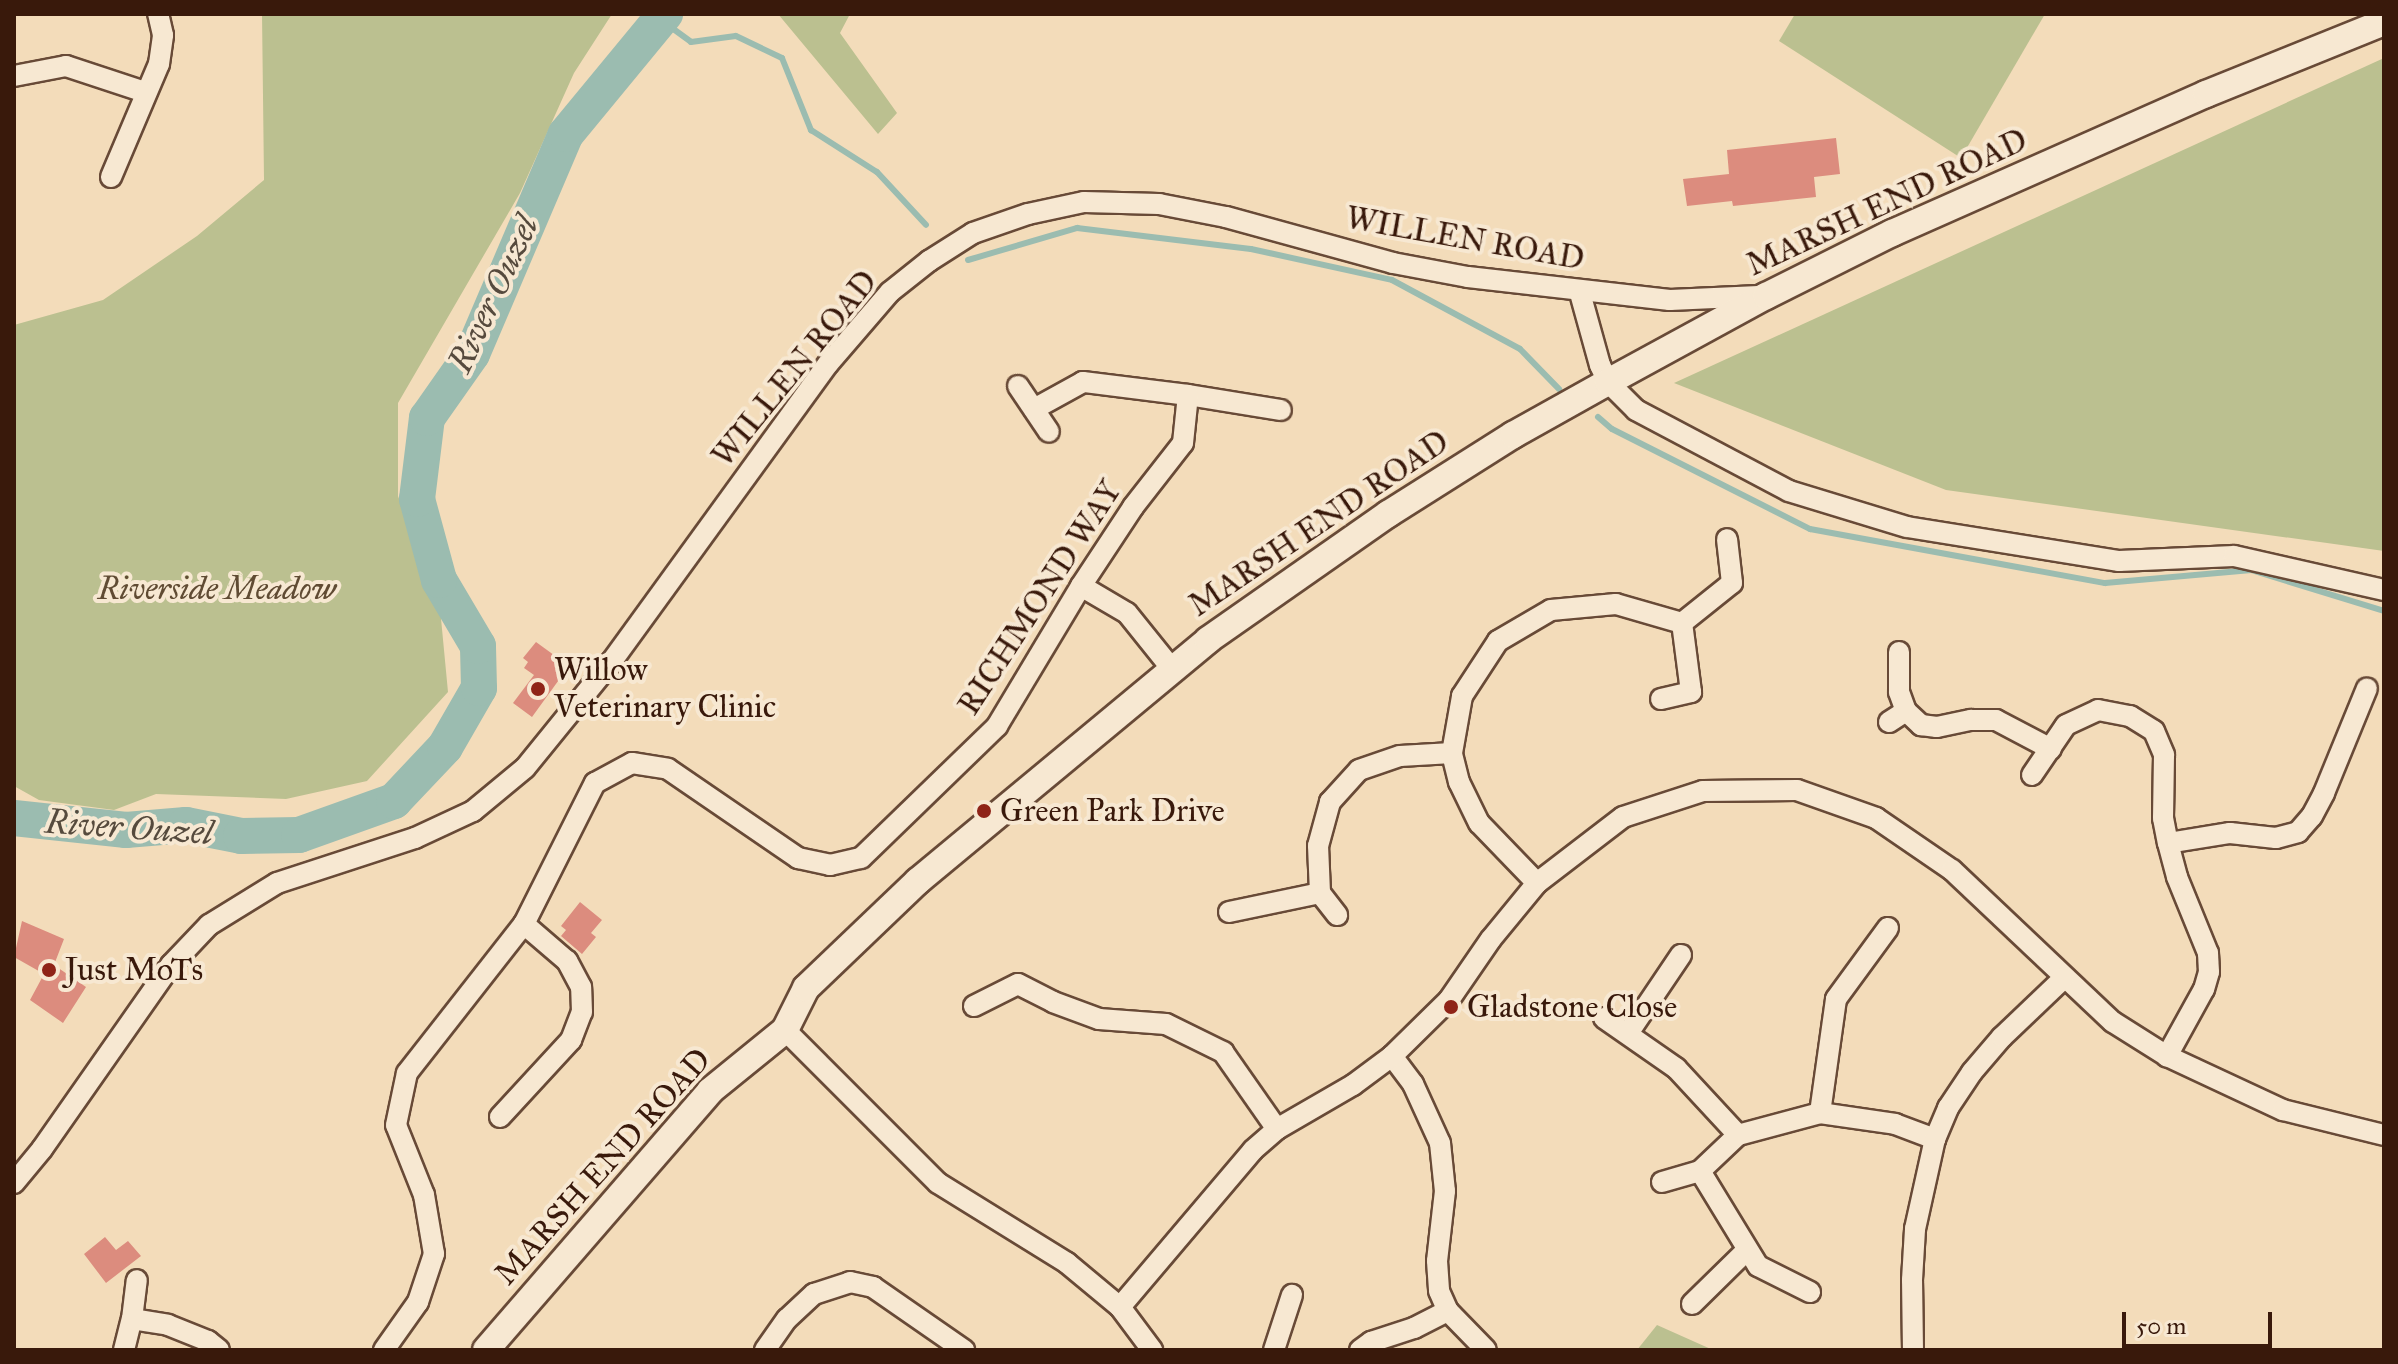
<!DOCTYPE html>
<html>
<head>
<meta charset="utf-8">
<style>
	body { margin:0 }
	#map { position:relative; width:2398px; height:1364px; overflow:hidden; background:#f3dcba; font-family:"IM FELL Great Primer",serif }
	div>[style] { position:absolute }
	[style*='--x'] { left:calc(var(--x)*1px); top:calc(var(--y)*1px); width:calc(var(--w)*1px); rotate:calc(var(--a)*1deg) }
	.green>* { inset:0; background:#bbc090 }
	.stream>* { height:6px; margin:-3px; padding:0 3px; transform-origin:3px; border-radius:3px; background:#9bbcb0 }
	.river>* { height:36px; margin:-18px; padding:0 18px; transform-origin:18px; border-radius:18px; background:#9bbcb0 }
	.building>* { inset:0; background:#dc8c7e }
	.roads { filter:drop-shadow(2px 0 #684a37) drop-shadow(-2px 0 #684a37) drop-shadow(0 2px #684a37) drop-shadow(0 -2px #684a37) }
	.minor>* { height:20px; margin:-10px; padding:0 10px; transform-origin:10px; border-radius:10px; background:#f7e8d2 }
	.tertiary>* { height:26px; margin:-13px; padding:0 13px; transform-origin:13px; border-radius:13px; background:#f7e8d2 }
	.dots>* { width:22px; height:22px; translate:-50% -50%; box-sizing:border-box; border:4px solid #f7e8d2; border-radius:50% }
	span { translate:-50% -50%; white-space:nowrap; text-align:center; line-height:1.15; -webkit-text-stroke:8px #f7e8d2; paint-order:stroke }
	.street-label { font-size:32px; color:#39190b }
	.park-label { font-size:32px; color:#604b33; font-style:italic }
	.poi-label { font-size:32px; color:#39190b }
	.left { translate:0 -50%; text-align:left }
	.water-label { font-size:34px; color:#564a3d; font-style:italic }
	.frame { position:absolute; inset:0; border:16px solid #39190b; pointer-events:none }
	.scale { position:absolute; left:2122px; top:1312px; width:150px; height:36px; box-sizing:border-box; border:4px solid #39190b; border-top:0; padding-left:10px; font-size:24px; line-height:28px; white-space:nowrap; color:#39190b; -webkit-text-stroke:6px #f7e8d2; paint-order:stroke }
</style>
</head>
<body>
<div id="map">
	<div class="green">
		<i style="clip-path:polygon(262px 14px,612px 14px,574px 73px,520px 193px,398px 403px,398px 496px,440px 608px,448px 692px,367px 781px,286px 799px,156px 794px,114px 810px,39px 800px,14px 786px,14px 325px,103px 300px,197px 236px,264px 180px)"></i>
		<i style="clip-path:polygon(778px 14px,850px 14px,840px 33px,897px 113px,878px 134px)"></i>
		<i style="clip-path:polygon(1795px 14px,2045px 14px,1961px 158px,1779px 41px)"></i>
		<i style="clip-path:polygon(2384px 58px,2384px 551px,1946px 490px,1674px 383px)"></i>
		<i style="clip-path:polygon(1657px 1325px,1713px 1350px,1637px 1350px)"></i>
	</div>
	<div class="stream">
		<i style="--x:661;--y:20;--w:37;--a:36"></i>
		<i style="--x:691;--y:42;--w:45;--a:-7.6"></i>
		<i style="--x:736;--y:36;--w:51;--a:25.6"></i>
		<i style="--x:782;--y:58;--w:78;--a:68.1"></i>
		<i style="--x:811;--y:130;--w:78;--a:32.5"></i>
		<i style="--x:877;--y:172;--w:72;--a:47.2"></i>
		<i style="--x:968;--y:260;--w:114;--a:-16.4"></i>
		<i style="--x:1077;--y:228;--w:175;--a:6.9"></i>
		<i style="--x:1251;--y:249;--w:144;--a:12.4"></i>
		<i style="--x:1392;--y:280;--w:145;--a:28.3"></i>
		<i style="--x:1520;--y:349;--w:56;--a:45.7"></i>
		<i style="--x:1598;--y:417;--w:18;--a:41"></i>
		<i style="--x:1612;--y:429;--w:222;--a:26.8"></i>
		<i style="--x:1810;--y:529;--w:300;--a:10.4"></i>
		<i style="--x:2105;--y:583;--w:147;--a:-5.1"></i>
		<i style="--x:2251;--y:570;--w:139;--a:17.1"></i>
	</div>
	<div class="river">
		<i style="--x:14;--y:818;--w:113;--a:6.1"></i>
		<i style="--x:126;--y:830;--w:60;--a:-4.8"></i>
		<i style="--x:186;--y:825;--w:56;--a:11.3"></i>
		<i style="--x:241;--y:836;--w:58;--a:-1"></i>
		<i style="--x:299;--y:835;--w:101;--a:-19.7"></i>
		<i style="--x:394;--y:801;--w:74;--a:-46.6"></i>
		<i style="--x:445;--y:747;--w:68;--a:-60"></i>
		<i style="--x:479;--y:688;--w:42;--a:-91.4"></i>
		<i style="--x:478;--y:646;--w:77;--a:-120.6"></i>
		<i style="--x:439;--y:580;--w:84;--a:-105.2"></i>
		<i style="--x:417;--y:499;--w:82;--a:-83"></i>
		<i style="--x:427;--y:418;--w:78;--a:-54.9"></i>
		<i style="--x:472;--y:354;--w:239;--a:-66.9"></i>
		<i style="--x:566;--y:134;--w:156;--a:-50.5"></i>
	</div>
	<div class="building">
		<i style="clip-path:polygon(1836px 138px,1840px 174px,1814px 177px,1816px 197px,1733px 206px,1732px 201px,1687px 206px,1683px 179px,1729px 174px,1727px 150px)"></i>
		<i style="clip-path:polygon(536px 642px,569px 666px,532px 717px,513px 703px,534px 675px,524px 668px,528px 662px,523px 658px)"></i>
		<i style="clip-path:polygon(580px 902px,602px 920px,591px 933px,596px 937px,582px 954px,561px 936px,566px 930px,561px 926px)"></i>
		<i style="clip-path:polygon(22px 921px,64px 939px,54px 965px,86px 987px,63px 1023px,30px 1000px,44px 974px,14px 957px)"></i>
		<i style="clip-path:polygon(105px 1237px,116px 1250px,128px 1241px,141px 1256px,106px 1283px,84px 1254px)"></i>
	</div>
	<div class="roads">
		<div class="minor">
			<i style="--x:14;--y:76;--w:53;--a:-10.9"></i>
			<i style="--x:66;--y:66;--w:83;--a:18.2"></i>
			<i style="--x:111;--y:177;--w:123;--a:-67"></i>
			<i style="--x:159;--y:64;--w:29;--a:-82"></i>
			<i style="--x:163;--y:35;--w:22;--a:-103"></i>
			<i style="--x:1580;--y:293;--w:75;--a:74.5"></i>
			<i style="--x:1600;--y:365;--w:19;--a:65"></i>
			<i style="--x:1608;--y:382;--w:40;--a:45"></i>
			<i style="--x:1636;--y:410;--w:173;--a:27.9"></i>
			<i style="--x:1789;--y:491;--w:123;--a:17"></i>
			<i style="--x:1907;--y:527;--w:215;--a:9.1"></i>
			<i style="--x:2119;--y:561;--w:115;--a:-2.5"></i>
			<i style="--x:2234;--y:556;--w:154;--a:12.8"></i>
			<i style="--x:1018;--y:386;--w:55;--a:56"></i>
			<i style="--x:1188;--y:395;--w:94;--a:9.2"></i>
			<i style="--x:1081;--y:586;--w:53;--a:30.4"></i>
			<i style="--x:1127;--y:613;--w:72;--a:51.2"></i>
			<i style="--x:1899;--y:652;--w:40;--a:90"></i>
			<i style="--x:1899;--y:692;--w:20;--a:70"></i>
			<i style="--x:1906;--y:711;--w:21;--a:43"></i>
			<i style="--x:1921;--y:725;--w:16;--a:7"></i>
			<i style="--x:1937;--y:727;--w:35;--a:-12"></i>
			<i style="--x:1971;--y:720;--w:25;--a:0"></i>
			<i style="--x:1996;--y:720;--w:62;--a:27.8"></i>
			<i style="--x:1661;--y:699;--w:31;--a:-13"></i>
			<i style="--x:1691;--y:692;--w:70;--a:-97.4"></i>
			<i style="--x:1889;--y:722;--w:20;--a:-33"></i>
			<i style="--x:2032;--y:775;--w:60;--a:-55.8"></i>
			<i style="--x:2066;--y:725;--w:35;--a:-25"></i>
			<i style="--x:2098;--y:710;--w:33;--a:11"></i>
			<i style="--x:2130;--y:716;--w:28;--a:32"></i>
			<i style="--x:2154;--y:731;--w:26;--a:67"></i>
			<i style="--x:2164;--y:755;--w:63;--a:90.9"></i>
			<i style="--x:2163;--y:818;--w:25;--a:79"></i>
			<i style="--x:2168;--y:843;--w:35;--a:75"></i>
			<i style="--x:2177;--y:877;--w:82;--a:67.8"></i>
			<i style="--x:2208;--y:953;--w:19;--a:87"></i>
			<i style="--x:2209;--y:972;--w:18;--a:106"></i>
			<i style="--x:2204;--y:989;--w:77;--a:118.9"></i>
			<i style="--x:2168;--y:843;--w:63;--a:-9.2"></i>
			<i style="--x:2230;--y:833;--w:46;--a:6.2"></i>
			<i style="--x:2276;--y:838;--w:23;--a:-15"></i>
			<i style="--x:2298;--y:832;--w:21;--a:-49"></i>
			<i style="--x:2312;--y:816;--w:26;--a:-62"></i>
			<i style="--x:2324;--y:793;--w:113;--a:-67.7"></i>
			<i style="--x:1537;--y:883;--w:83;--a:-134"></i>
			<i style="--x:1479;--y:823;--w:46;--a:-116"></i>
			<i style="--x:1459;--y:782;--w:30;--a:-104"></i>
			<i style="--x:1452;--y:753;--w:58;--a:-80"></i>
			<i style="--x:1462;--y:696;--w:66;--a:-56.8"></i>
			<i style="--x:1498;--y:641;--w:61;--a:-30.3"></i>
			<i style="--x:1551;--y:610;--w:65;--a:-5.3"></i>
			<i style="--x:1616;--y:604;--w:69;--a:16.1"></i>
			<i style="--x:1682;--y:623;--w:64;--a:-38.7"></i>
			<i style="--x:1732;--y:583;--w:44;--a:-96.5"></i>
			<i style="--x:1320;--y:893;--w:28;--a:52"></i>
			<i style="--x:1229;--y:912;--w:93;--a:-11.8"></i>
			<i style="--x:1320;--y:893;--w:47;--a:-92.4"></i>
			<i style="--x:1318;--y:846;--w:46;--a:-74.7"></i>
			<i style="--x:1330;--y:802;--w:43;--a:-47.8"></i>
			<i style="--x:1359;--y:770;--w:43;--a:-18.9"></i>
			<i style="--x:1400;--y:756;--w:52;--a:-3.3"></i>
			<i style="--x:974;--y:1006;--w:49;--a:-26.6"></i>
			<i style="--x:1018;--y:984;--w:39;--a:27"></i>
			<i style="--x:1053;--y:1002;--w:49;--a:20.3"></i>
			<i style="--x:1099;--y:1019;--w:67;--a:4.3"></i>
			<i style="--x:1166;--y:1024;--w:64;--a:26.2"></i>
			<i style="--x:1223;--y:1052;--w:94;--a:55"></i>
			<i style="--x:1604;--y:1018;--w:88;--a:34.8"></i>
			<i style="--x:1676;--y:1068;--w:91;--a:47.2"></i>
			<i style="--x:785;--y:1030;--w:216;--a:45"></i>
			<i style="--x:938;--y:1183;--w:152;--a:31.8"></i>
			<i style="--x:1067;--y:1263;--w:69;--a:39.7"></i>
			<i style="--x:1120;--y:1307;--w:54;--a:53.3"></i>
			<i style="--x:1629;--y:1032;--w:93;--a:-56"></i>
			<i style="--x:1392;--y:1056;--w:35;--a:53"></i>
			<i style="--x:1413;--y:1084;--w:65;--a:65.4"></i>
			<i style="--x:1440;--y:1143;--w:48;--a:84.1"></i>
			<i style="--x:1445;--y:1191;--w:70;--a:96.5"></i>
			<i style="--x:1437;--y:1261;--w:30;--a:86"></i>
			<i style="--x:1439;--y:1291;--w:22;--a:66"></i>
			<i style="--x:1448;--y:1311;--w:54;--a:45.7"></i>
			<i style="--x:1820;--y:1113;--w:115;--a:-82"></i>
			<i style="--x:1836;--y:999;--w:88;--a:-53.8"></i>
			<i style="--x:500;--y:1117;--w:105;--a:-47.3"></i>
			<i style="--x:571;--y:1040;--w:30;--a:-69"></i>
			<i style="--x:582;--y:1012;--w:25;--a:-92"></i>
			<i style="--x:581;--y:987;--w:30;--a:-118"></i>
			<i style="--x:567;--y:961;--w:57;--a:-139.3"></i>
			<i style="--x:1662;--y:1182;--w:40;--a:-16"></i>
			<i style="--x:14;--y:1183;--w:44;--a:-50.5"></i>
			<i style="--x:42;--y:1149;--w:225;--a:-55"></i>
			<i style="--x:171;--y:965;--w:55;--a:-46.5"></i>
			<i style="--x:209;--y:925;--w:80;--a:-31.7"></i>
			<i style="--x:277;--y:883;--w:145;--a:-18.1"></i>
			<i style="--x:415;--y:838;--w:64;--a:-25"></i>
			<i style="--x:473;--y:811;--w:67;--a:-39.6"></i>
			<i style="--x:525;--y:768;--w:138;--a:-50.9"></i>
			<i style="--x:612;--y:661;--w:367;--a:-54"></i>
			<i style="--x:828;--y:364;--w:95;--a:-49.3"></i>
			<i style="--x:890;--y:292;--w:50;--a:-38.5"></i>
			<i style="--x:929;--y:261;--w:52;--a:-32.5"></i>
			<i style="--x:973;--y:233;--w:58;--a:-19.1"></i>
			<i style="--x:1028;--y:214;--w:57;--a:-12.1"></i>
			<i style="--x:1084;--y:202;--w:75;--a:1.5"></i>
			<i style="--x:1159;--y:204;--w:68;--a:11"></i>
			<i style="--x:1226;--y:217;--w:173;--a:15.4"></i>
			<i style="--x:1393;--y:263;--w:76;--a:10.6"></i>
			<i style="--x:1468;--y:277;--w:203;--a:6.5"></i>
			<i style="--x:1670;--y:300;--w:89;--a:-2.6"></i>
			<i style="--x:1810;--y:1292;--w:58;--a:-153.4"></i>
			<i style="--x:1758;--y:1266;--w:111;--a:-121.4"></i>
			<i style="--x:1700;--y:1171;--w:52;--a:-43.5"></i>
			<i style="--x:1738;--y:1135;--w:85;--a:-15"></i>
			<i style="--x:1820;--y:1113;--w:76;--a:8.3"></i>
			<i style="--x:1895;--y:1124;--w:43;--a:20.6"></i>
			<i style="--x:1692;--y:1304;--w:77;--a:-44.5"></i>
			<i style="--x:1120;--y:1307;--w:206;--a:-49.7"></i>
			<i style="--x:1253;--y:1150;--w:32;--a:-41"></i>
			<i style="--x:1277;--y:1129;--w:88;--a:-30.1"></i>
			<i style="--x:1353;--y:1085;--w:49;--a:-36.6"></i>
			<i style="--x:1392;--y:1056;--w:80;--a:-44.5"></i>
			<i style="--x:1449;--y:1000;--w:74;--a:-55.5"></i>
			<i style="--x:1491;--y:939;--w:72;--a:-50.6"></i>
			<i style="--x:1537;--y:883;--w:108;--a:-37.5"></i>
			<i style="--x:1623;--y:817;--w:84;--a:-18"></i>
			<i style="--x:1703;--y:791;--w:94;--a:-0.6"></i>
			<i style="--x:1797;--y:790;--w:84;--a:19.5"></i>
			<i style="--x:1876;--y:818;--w:92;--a:34.4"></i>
			<i style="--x:1952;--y:870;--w:221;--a:43.4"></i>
			<i style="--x:2113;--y:1022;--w:64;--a:32.2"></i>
			<i style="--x:2167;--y:1056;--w:128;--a:25"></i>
			<i style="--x:2283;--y:1110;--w:104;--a:13.9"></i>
			<i style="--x:132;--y:1319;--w:39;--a:-83"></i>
			<i style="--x:124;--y:1350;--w:32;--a:-76"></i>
			<i style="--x:132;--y:1319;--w:36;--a:9"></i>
			<i style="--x:168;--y:1325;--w:43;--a:21.8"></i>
			<i style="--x:208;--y:1341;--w:14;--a:39"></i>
			<i style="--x:384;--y:1350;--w:59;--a:-54.7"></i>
			<i style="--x:418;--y:1302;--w:51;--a:-71.6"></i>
			<i style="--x:434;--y:1254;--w:60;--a:-99.6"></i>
			<i style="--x:424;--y:1195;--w:75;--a:-111.8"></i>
			<i style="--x:396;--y:1125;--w:53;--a:-78.1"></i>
			<i style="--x:407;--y:1073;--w:189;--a:-51.9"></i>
			<i style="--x:524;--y:924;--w:158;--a:-63.3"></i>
			<i style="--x:595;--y:783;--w:42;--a:-28.4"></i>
			<i style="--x:632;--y:763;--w:36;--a:9"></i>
			<i style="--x:668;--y:769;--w:158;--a:34.4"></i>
			<i style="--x:798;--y:858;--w:33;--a:12"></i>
			<i style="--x:830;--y:865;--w:32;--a:-13"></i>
			<i style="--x:861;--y:858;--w:190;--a:-44.1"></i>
			<i style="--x:997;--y:726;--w:163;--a:-59"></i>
			<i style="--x:1081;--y:586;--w:95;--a:-56.6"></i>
			<i style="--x:1133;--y:507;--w:81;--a:-52"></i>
			<i style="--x:1183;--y:443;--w:48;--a:-84.1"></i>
			<i style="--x:1188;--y:395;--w:106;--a:-172.9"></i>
			<i style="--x:1083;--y:382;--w:56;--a:151.1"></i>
			<i style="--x:765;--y:1350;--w:38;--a:-55"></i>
			<i style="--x:787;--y:1319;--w:37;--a:-43"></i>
			<i style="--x:814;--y:1294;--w:38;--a:-18"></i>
			<i style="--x:850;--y:1282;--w:24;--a:12"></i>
			<i style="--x:873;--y:1287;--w:111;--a:34.7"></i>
			<i style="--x:1274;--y:1350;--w:58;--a:-71.9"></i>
			<i style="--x:1360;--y:1350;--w:14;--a:-36"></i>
			<i style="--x:1371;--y:1342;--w:45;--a:-18"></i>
			<i style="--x:1414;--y:1328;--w:38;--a:-27"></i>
			<i style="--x:1913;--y:1350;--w:70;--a:-90.8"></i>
			<i style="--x:1912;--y:1280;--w:51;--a:-86.6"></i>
			<i style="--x:1915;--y:1229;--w:92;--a:-77.5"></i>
			<i style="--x:1935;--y:1139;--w:34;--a:-67"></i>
			<i style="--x:1948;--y:1108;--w:43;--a:-56.3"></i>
			<i style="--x:1972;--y:1072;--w:46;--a:-49.4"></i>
			<i style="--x:2002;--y:1037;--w:86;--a:-43.6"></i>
		</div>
		<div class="tertiary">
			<i style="--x:486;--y:1350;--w:342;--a:-49.1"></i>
			<i style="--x:710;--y:1091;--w:97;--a:-39.1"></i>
			<i style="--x:785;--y:1030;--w:47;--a:-63.4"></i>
			<i style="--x:806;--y:988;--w:155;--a:-43.7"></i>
			<i style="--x:918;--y:881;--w:377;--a:-39.7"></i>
			<i style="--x:1208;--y:640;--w:220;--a:-35"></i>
			<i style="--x:1388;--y:514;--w:148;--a:-32.3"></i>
			<i style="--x:1513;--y:435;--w:109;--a:-29.2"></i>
			<i style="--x:1608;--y:382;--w:180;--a:-28.6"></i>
			<i style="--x:1766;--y:296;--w:141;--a:-26.6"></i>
			<i style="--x:1892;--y:233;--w:343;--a:-23.9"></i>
			<i style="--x:2206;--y:94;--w:192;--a:-22"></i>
		</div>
	</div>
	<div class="dots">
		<i style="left:538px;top:689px;background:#8f2418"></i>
		<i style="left:984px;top:811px;background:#8f2418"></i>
		<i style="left:49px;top:970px;background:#8f2418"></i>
		<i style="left:1451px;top:1007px;background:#8f2418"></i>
	</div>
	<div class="street-label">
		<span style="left:1887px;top:203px;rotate:-25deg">MARSH END ROAD</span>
		<span style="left:1465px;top:239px;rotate:10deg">WILLEN ROAD</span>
		<span style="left:795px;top:369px;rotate:-51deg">WILLEN ROAD</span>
		<span style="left:1319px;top:524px;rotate:-34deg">MARSH END ROAD</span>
		<span style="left:1040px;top:598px;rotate:-57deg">RICHMOND WAY</span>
		<span style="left:603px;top:1167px;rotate:-48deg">MARSH END ROAD</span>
	</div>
	<div class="park-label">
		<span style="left:217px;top:589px">Riverside Meadow</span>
	</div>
	<div class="poi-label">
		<span class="left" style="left:554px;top:689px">Willow<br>Veterinary Clinic</span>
		<span class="left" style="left:1000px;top:811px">Green Park Drive</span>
		<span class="left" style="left:65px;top:970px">Just MoTs</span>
		<span class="left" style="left:1467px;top:1007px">Gladstone Close</span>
	</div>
	<div class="water-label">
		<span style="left:493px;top:294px;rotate:-65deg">River Ouzel</span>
		<span style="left:129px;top:827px;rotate:4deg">River Ouzel</span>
	</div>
	<div class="frame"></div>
	<div class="scale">50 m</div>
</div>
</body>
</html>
